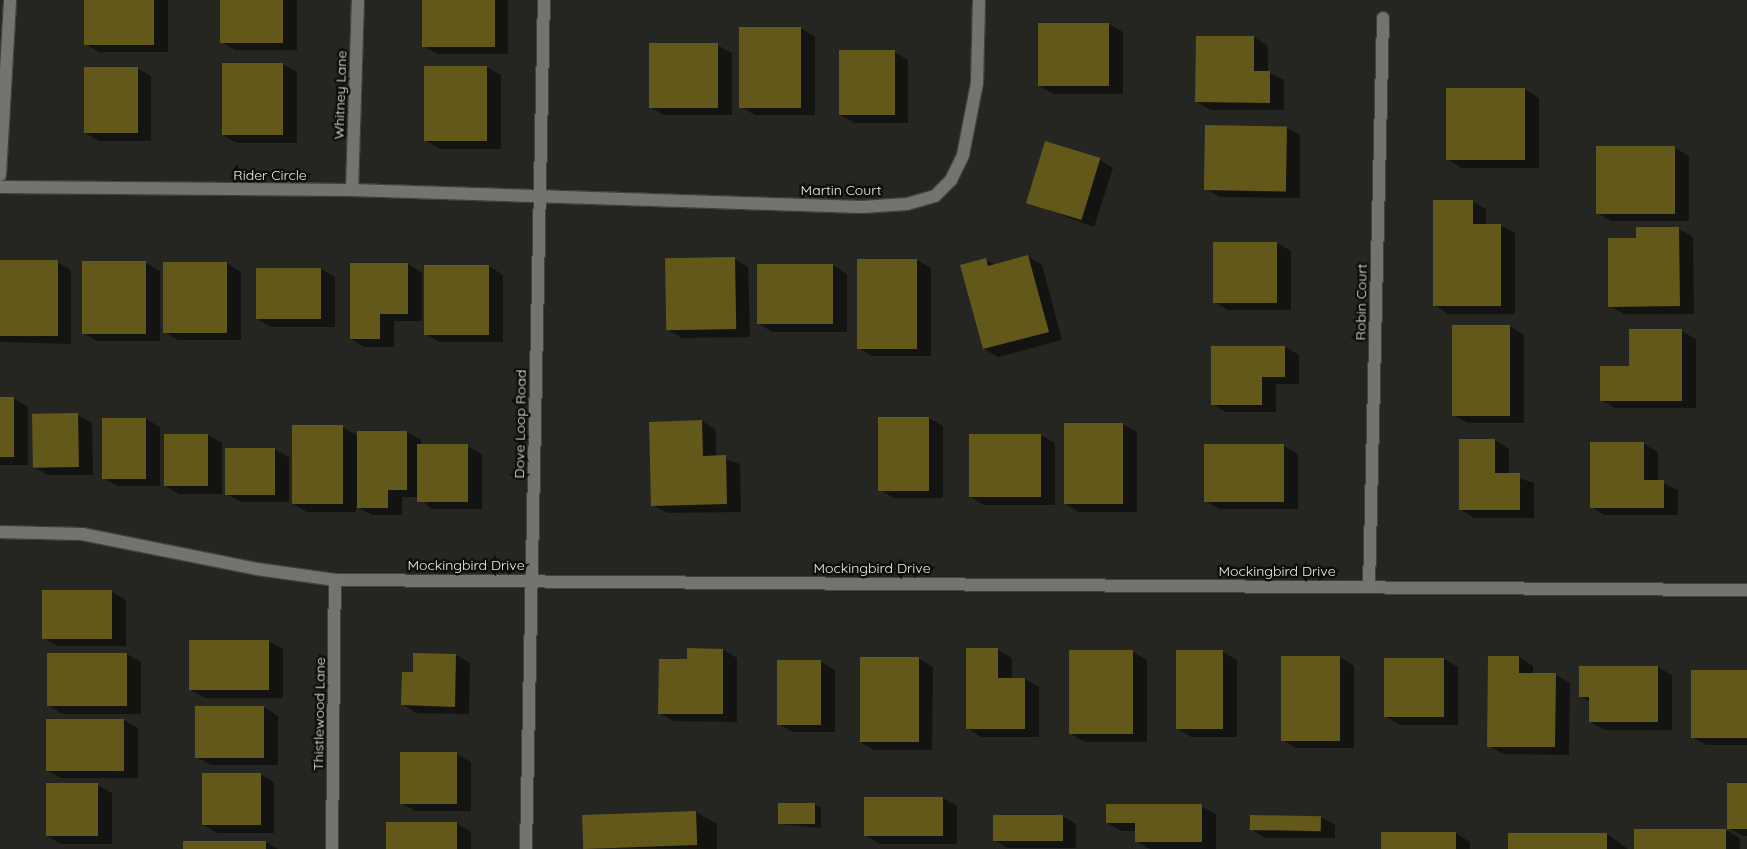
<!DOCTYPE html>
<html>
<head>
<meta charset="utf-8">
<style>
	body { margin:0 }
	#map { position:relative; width:1747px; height:849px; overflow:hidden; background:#252521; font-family:Quicksand,sans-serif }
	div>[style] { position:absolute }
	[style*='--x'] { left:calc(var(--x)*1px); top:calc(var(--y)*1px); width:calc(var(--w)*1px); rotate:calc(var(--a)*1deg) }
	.shadow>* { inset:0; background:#0007 }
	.building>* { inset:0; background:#625819; transform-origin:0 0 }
	.roads { filter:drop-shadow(1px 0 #41413d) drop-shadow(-1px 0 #41413d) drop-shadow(0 1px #41413d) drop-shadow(0 -1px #41413d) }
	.minor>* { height:12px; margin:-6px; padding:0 6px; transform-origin:6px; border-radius:6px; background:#737371 }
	span { translate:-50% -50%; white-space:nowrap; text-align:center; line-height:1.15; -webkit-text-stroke:5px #0e0e0c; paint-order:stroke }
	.street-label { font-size:14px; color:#ecece9 }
</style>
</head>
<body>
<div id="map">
	<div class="shadow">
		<i style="clip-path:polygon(85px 0,168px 0,168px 52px,99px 52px,85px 44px)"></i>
		<i style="clip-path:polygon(221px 0,297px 0,297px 50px,235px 50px,221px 42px)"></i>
		<i style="clip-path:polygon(423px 0,508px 0,508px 54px,438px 54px,423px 46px)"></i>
		<i style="clip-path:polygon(1109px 24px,1123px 32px,1123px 94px,1054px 94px,1039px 86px)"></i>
		<i style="clip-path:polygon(801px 28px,815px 37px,815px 115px,755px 115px,741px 107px)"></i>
		<i style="clip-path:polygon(1254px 37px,1268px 46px,1268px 72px,1284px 80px,1284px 110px,1211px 110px,1196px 102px)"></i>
		<i style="clip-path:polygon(717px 45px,732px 53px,732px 115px,664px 115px,650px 107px)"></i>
		<i style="clip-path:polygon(894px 52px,908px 60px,908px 123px,854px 123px,840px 115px)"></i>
		<i style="clip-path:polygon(283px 64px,297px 72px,297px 143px,237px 143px,223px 135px)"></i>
		<i style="clip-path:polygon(487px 67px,501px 75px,501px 149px,440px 149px,425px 140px)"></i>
		<i style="clip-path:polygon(137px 68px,151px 76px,151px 141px,99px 141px,85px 133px)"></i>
		<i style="clip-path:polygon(1525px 89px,1539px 98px,1539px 168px,1461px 168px,1447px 159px)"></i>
		<i style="clip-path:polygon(1286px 127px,1300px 135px,1300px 198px,1220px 197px,1206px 189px)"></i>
		<i style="clip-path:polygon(1675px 148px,1689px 156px,1689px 221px,1611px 221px,1597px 213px)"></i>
		<i style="clip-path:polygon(1099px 159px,1113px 168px,1094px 227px,1027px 202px)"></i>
		<i style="clip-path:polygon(1472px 201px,1486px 209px,1486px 225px,1500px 225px,1515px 233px,1515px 314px,1448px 314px,1434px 305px)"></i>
		<i style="clip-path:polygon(1679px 229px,1693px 237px,1694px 314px,1624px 314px,1610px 306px,1637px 240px)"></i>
		<i style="clip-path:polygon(1277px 243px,1291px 251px,1291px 310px,1228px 310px,1214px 302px)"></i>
		<i style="clip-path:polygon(1027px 256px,1042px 265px,1062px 340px,998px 357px,984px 349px,986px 260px,996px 265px)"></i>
		<i style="clip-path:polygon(734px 259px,748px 267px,750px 337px,682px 338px,668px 330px)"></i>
		<i style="clip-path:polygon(858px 260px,917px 260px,931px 268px,931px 356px,872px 356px,858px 348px)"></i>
		<i style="clip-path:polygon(0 262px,57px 262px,71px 270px,71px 344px,0 342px)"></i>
		<i style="clip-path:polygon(146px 263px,160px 271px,160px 341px,97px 341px,83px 333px)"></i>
		<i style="clip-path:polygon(227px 263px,241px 272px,241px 340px,178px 340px,164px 332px)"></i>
		<i style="clip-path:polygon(408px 264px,422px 273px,422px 321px,394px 321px,394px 347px,365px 347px,351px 339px)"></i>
		<i style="clip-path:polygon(833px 265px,847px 274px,847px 332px,772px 332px,758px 323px)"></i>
		<i style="clip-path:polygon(489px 266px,503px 275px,503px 342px,440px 342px,425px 334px)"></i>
		<i style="clip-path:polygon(321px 269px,335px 277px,335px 327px,272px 327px,257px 319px)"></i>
		<i style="clip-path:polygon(1453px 326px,1510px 326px,1524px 335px,1524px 423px,1468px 423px,1453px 415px)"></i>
		<i style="clip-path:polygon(1681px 331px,1696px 339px,1696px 408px,1615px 408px,1601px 400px,1630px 367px)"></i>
		<i style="clip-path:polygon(1285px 347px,1299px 355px,1299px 384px,1276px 384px,1276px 412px,1226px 412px,1212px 404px)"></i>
		<i style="clip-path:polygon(0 398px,13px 398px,28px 407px,28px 465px,0 465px)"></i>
		<i style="clip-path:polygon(78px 415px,92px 423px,93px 475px,48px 475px,34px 467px)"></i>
		<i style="clip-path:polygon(929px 418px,943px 426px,943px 498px,894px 498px,880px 490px)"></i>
		<i style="clip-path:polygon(103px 419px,146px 419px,160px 427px,160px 486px,118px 486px,103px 478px)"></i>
		<i style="clip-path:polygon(702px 421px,716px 430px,716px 456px,740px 464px,741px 512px,667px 513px,653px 505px)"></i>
		<i style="clip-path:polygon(1123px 424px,1137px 432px,1137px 512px,1079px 512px,1065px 504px)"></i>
		<i style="clip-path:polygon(342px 427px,358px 436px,358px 432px,407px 432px,421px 440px,421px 446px,467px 446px,482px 454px,482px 509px,432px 509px,418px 497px,402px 497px,402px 515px,372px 515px,356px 506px,356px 512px,307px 512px,293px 504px)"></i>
		<i style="clip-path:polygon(208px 435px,222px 443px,222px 494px,179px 494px,165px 486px)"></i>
		<i style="clip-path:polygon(1041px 435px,1055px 443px,1055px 505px,984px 505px,970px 497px)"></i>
		<i style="clip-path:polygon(1495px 440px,1509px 449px,1509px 475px,1534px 483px,1534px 518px,1474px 518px,1460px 509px)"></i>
		<i style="clip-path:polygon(1644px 444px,1658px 452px,1658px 481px,1678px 490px,1678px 515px,1605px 515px,1591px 507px)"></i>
		<i style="clip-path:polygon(1284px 446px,1298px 454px,1298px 509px,1220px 509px,1205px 501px)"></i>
		<i style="clip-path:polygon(274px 449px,289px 457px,289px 502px,241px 502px,226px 494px)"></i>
		<i style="clip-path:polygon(112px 592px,126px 600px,126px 646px,57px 646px,43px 638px)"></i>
		<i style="clip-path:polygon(191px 641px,269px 641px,283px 649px,283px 698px,205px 698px,191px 690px)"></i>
		<i style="clip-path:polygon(723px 650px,737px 658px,737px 722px,674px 721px,659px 713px)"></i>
		<i style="clip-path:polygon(998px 650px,1012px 658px,1012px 679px,1025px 679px,1039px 687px,1039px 737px,981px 737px,967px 728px)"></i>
		<i style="clip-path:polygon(1133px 652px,1147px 660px,1147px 742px,1085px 742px,1071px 734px)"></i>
		<i style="clip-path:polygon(1177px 652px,1223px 652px,1237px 660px,1237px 737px,1191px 737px,1177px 728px)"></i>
		<i style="clip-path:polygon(127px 654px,141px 662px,141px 714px,63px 714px,48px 705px)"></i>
		<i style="clip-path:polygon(414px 654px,456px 655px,470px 663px,469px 714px,416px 713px,402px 704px,414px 674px)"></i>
		<i style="clip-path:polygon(1340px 657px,1354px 666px,1354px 748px,1296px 748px,1282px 740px)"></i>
		<i style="clip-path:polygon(1519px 657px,1533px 666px,1533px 674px,1556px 675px,1570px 683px,1569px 755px,1503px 754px,1489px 746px)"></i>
		<i style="clip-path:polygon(918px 658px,933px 667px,932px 750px,874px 750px,860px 742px)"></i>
		<i style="clip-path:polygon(1385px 659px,1444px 659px,1458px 667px,1458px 725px,1400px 725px,1385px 716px)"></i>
		<i style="clip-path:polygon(778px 662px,821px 662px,835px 670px,835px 732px,793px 732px,778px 724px)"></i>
		<i style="clip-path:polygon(1658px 667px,1672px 675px,1672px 730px,1605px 730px,1590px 722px,1590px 702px,1580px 696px)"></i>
		<i style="clip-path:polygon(1747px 671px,1747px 745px,1706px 745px,1692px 737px)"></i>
		<i style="clip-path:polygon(264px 707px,278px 716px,278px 765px,211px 765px,196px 757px)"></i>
		<i style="clip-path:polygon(124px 720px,138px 728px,138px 778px,61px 778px,47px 770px)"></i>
		<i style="clip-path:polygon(456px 754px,471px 762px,471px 811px,415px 811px,401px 803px)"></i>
		<i style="clip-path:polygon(260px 774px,274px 782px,274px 833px,217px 833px,203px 825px)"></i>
		<i style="clip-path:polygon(1747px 784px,1747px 836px,1743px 836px,1728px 828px)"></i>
		<i style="clip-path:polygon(97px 785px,112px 793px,112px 844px,61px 844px,47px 836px)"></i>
		<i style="clip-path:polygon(943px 798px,957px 806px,957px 844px,880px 844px,866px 836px)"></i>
		<i style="clip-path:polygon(814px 804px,821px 808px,821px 828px,779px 824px)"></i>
		<i style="clip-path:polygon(1201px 806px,1216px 814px,1216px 849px,1150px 849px,1136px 841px,1136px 831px,1121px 831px,1107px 823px)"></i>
		<i style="clip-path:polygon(696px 812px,717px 824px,717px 849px,585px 848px)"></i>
		<i style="clip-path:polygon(1062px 816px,1076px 824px,1076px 848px,1008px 848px,994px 840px)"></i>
		<i style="clip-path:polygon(1321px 817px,1335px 825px,1335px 838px,1265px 838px,1251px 829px)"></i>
		<i style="clip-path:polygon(456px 823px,471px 832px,471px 849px,387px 849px)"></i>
		<i style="clip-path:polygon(1726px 830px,1740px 838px,1740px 849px,1635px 849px)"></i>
		<i style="clip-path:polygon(1456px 833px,1470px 842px,1470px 849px,1382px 849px)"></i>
		<i style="clip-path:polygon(1607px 834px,1628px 849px,1509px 849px)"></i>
		<i style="clip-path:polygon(266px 842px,278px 849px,184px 849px)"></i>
	</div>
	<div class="building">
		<i style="left:84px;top:0;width:70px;height:45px"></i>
		<i style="left:220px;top:0;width:63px;height:43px"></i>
		<i style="left:422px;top:0;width:73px;height:47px"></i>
		<i style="left:1038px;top:23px;width:71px;height:63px"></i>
		<i style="left:739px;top:27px;width:62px;height:81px"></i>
		<i style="clip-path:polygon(1196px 36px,1254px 36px,1254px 71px,1270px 71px,1270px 103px,1195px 102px)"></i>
		<i style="left:649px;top:43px;width:69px;height:65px"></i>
		<i style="left:839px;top:50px;width:56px;height:65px"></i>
		<i style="left:222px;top:63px;width:61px;height:72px"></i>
		<i style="left:424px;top:66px;width:63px;height:75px"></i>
		<i style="left:84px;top:67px;width:54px;height:66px"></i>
		<i style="left:1446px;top:88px;width:79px;height:72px"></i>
		<i style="left:1205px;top:125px;width:82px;height:65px;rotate:1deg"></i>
		<i style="left:1045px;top:141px;width:58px;height:65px;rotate:17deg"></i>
		<i style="left:1596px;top:146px;width:79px;height:68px"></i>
		<i style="clip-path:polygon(1433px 200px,1473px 200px,1473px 224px,1501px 224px,1501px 306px,1433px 306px)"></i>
		<i style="clip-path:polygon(1636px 227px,1679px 227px,1680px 306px,1608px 307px,1608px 238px,1636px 238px)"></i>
		<i style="left:1213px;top:242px;width:64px;height:61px"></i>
		<i style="clip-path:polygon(1028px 255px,1049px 332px,983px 349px,960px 265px,986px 258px,988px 266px)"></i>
		<i style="left:735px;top:257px;width:72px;height:70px;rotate:89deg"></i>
		<i style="left:857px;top:259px;width:60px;height:90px"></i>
		<i style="left:0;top:260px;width:58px;height:76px"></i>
		<i style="left:82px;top:261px;width:64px;height:73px"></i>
		<i style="left:163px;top:262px;width:64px;height:71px"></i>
		<i style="clip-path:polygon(350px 263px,408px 263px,408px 314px,380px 314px,380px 339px,350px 339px)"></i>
		<i style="left:757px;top:264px;width:76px;height:60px"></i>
		<i style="left:424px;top:265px;width:65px;height:70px"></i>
		<i style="left:256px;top:268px;width:65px;height:51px"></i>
		<i style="left:1452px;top:325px;width:58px;height:91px"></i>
		<i style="clip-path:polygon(1629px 329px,1682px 329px,1682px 401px,1600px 401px,1600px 366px,1629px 366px)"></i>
		<i style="clip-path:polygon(1211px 346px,1285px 346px,1285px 377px,1262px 377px,1262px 405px,1211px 405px)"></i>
		<i style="left:0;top:397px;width:14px;height:60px"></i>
		<i style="left:78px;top:413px;width:54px;height:46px;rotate:89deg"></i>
		<i style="left:878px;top:417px;width:51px;height:74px"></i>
		<i style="left:102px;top:418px;width:44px;height:61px"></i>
		<i style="clip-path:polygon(702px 420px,703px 456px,726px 455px,727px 504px,651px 506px,649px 422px)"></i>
		<i style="left:1064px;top:423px;width:59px;height:81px"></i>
		<i style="left:292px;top:425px;width:51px;height:79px"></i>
		<i style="clip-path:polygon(357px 431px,407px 431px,407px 490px,388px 490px,388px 508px,357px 508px)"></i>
		<i style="left:164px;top:434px;width:44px;height:52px"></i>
		<i style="left:969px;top:434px;width:72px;height:63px"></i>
		<i style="clip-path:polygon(1459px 439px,1495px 439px,1495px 473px,1520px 473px,1520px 510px,1459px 510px)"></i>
		<i style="clip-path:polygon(1590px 442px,1644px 442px,1644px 480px,1664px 480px,1664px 508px,1590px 508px)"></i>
		<i style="left:417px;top:444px;width:51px;height:58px"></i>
		<i style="left:1204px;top:444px;width:80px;height:58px"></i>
		<i style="left:225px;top:448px;width:50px;height:47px"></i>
		<i style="left:42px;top:590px;width:70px;height:49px"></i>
		<i style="left:189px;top:640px;width:80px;height:50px"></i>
		<i style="clip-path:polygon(687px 648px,723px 649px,723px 714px,658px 714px,659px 659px,687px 659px)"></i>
		<i style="clip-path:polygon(966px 648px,998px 648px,998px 678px,1025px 678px,1025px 729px,966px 729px)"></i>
		<i style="left:1069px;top:650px;width:64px;height:84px"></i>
		<i style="left:1176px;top:650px;width:47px;height:79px"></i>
		<i style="left:47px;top:653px;width:80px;height:53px"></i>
		<i style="clip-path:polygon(413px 653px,456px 654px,455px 707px,401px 705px,402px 672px,413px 672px)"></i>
		<i style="left:1281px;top:656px;width:59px;height:85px"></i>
		<i style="clip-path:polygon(1488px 656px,1519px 656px,1519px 673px,1556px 673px,1555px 747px,1487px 747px)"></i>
		<i style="left:860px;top:657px;width:59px;height:85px"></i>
		<i style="left:1384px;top:658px;width:60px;height:59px"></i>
		<i style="left:777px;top:660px;width:44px;height:65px"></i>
		<i style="clip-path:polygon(1579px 666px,1658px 666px,1658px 722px,1589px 722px,1589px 697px,1579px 697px)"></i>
		<i style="left:1691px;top:670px;width:56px;height:68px"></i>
		<i style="left:195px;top:706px;width:69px;height:52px"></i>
		<i style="left:46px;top:719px;width:78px;height:52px"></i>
		<i style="left:400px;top:752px;width:57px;height:52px"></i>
		<i style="left:202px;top:773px;width:59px;height:52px"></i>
		<i style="left:46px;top:783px;width:52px;height:53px"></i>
		<i style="left:1727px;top:783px;width:20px;height:46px"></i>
		<i style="left:864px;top:797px;width:79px;height:39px"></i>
		<i style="left:778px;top:803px;width:37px;height:21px"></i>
		<i style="clip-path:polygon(1106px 804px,1202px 804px,1202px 842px,1135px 842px,1135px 823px,1106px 823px)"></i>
		<i style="left:696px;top:811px;width:34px;height:114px;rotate:88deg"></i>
		<i style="left:993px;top:815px;width:70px;height:26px"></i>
		<i style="left:1250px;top:815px;width:71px;height:15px;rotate:1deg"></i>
		<i style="left:386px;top:822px;width:71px;height:27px"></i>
		<i style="left:1634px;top:829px;width:92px;height:20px"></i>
		<i style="left:1381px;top:832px;width:75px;height:17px"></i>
		<i style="left:1508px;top:833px;width:99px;height:16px"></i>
		<i style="left:183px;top:841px;width:83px;height:8px"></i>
	</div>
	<div class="roads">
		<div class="minor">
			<i style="--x:0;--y:175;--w:175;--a:-86.7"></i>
			<i style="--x:0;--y:187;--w:352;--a:0.5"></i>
			<i style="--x:352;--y:190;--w:510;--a:1.91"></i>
			<i style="--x:862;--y:207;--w:45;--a:-3.8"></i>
			<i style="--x:907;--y:204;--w:29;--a:-16"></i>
			<i style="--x:935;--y:196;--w:23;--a:-45"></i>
			<i style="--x:951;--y:180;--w:28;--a:-64"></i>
			<i style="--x:963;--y:155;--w:73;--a:-79"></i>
			<i style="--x:977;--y:83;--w:83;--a:-88.6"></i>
			<i style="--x:352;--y:190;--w:190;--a:-88.2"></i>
			<i style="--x:0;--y:532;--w:82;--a:1.4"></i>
			<i style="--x:82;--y:534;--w:178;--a:11.3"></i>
			<i style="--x:257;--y:569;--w:79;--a:8"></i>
			<i style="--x:335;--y:580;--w:1412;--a:0.41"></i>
			<i style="--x:1369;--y:587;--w:569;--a:-88.59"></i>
			<i style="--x:332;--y:849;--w:269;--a:-89.4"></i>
			<i style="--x:526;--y:849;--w:849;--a:-88.79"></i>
		</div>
	</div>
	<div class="street-label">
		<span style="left:340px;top:95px;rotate:-88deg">Whitney Lane</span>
		<span style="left:270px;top:175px">Rider Circle</span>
		<span style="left:841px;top:190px">Martin Court</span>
		<span style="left:1361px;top:302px;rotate:-89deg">Robin Court</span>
		<span style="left:520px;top:424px;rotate:-89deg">Dove Loop Road</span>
		<span style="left:466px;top:565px">Mockingbird Drive</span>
		<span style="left:872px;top:568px">Mockingbird Drive</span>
		<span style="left:1277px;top:571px">Mockingbird Drive</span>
		<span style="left:319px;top:714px;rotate:-89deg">Thistlewood Lane</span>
	</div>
</div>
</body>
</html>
